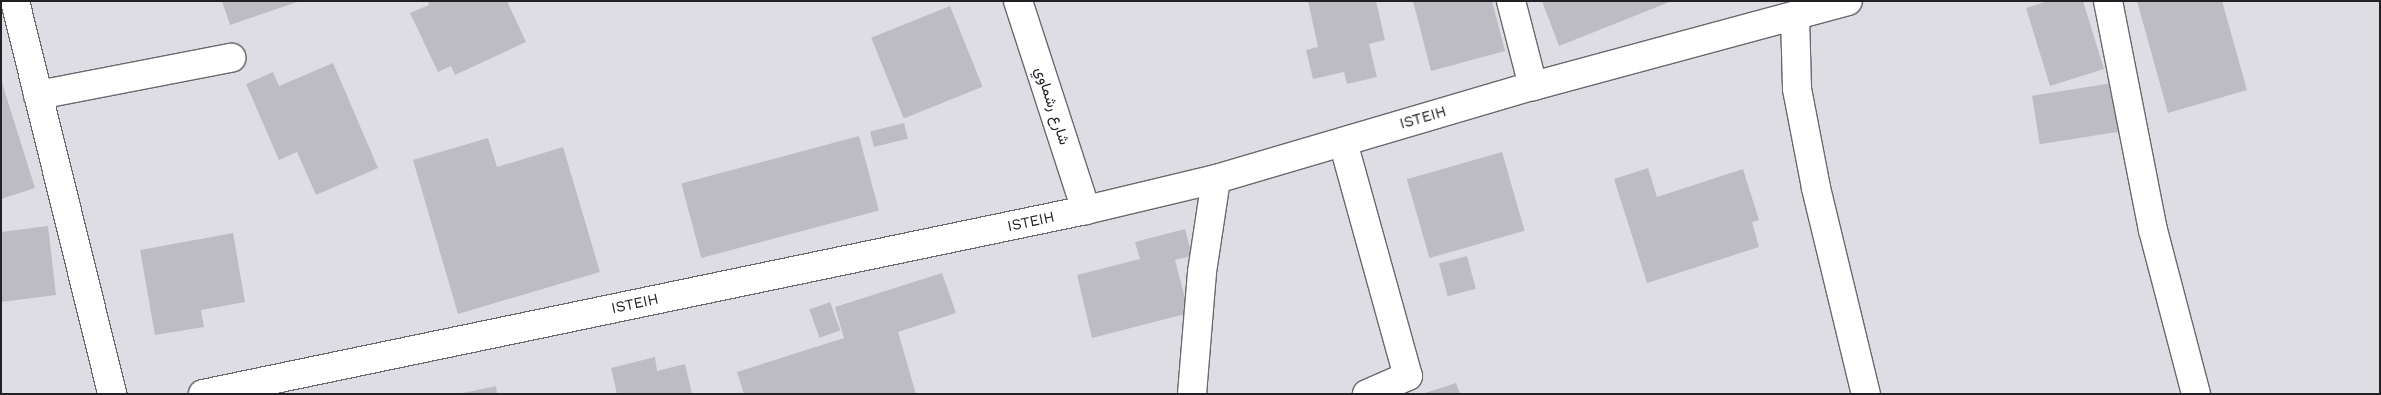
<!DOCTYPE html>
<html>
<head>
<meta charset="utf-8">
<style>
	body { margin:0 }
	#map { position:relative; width:2381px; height:395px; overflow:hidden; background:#dfdde4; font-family:"Work Sans",Vazirmatn,sans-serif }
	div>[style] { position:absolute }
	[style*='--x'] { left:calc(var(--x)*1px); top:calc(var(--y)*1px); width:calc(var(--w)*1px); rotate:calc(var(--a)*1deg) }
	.building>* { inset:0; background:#bebcc3; transform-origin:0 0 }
	.roads { filter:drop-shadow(1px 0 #6a676e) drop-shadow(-1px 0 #6a676e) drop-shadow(0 1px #6a676e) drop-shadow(0 -1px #6a676e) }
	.minor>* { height:28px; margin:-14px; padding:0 14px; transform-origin:14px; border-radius:14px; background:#fff }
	span { translate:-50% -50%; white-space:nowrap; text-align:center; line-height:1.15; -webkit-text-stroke:4px #fff; paint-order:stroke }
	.street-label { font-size:15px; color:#212023 }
	.frame { position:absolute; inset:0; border:2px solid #212023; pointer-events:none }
</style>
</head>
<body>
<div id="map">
	<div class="building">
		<i style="clip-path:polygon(222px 1px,297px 1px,297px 2px,230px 25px)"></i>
		<i style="clip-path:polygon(428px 1px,507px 1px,526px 42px,455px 75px,451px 66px,438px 72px,410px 13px,429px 5px)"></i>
		<i style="clip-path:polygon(1308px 1px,1376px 1px,1385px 40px,1369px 44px,1377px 77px,1347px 84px,1344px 72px,1313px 79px,1306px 50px,1318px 47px)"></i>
		<i style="clip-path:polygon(1413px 1px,1492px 1px,1505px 51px,1431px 71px)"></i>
		<i style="clip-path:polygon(1542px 1px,1672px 1px,1559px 46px)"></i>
		<i style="clip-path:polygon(2048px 1px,2083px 1px,2104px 69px,2050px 86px,2026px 8px)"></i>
		<i style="clip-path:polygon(2137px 1px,2222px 1px,2247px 90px,2168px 113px)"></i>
		<i style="left:950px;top:6px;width:87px;height:85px;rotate:68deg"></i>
		<i style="clip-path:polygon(333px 63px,378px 168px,316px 195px,297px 152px,279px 160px,246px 84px,273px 72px,279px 86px)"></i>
		<i style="left:2119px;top:82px;width:49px;height:88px;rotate:81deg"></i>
		<i style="clip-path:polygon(2px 83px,35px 188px,1px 199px,1px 84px)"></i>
		<i style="left:904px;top:123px;width:16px;height:35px;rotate:76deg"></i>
		<i style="left:859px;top:136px;width:77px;height:184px;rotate:75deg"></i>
		<i style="clip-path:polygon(488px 138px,497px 167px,563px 147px,600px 272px,458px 314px,413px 160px)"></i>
		<i style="left:1502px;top:152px;width:82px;height:99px;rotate:74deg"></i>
		<i style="clip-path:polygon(1648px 168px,1657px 197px,1743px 169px,1759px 220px,1752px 222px,1759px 247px,1647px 283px,1614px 179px)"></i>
		<i style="clip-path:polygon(48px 226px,56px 295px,1px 302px,1px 232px)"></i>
		<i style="clip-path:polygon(1185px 229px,1192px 256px,1175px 260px,1189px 313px,1092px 338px,1077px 275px,1140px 259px,1135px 242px)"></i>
		<i style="clip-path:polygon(233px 233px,245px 302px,201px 310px,204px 327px,155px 335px,140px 250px)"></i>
		<i style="left:1467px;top:256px;width:34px;height:29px;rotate:75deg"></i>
		<i style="clip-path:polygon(942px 273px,956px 313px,898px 332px,916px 394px,744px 394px,737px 372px,844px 338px,835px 307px)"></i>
		<i style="left:830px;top:302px;width:30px;height:22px;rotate:70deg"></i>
		<i style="clip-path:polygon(655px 357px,657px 371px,685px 364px,692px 394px,617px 394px,611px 368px)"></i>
		<i style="clip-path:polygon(1456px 383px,1460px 394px,1425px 394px,1425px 393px)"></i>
		<i style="clip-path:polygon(496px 386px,497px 394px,463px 394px,463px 393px)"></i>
	</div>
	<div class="roads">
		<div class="minor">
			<i style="--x:15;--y:1;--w:405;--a:76.1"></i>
			<i style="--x:1018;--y:1;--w:220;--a:72"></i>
			<i style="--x:1511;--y:1;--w:88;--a:75.5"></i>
			<i style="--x:2108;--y:1;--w:233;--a:78.9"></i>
			<i style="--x:2153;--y:230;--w:170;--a:75.3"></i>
			<i style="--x:1795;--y:16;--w:73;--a:88.4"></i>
			<i style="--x:1797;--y:89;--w:101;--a:79.1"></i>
			<i style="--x:1816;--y:188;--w:212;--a:76.4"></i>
			<i style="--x:38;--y:95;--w:197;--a:-10.9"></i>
			<i style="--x:1343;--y:142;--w:243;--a:74.5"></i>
			<i style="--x:1408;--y:376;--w:45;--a:156.3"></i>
			<i style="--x:203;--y:394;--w:902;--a:-11.77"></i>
			<i style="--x:1086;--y:210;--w:134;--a:-13.4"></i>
			<i style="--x:1216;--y:179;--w:330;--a:-16.4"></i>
			<i style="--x:1533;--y:86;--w:326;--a:-15.1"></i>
			<i style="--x:1192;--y:394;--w:122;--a:-85.3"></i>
			<i style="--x:1202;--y:272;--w:94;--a:-81.4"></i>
		</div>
	</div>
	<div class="street-label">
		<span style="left:1052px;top:106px;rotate:72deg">شارع رشماوي</span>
		<span style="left:1423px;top:118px;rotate:-16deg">ISTEIH</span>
		<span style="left:1031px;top:222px;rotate:-12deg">ISTEIH</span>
		<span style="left:635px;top:304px;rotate:-12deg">ISTEIH</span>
	</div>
	<div class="frame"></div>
</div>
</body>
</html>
